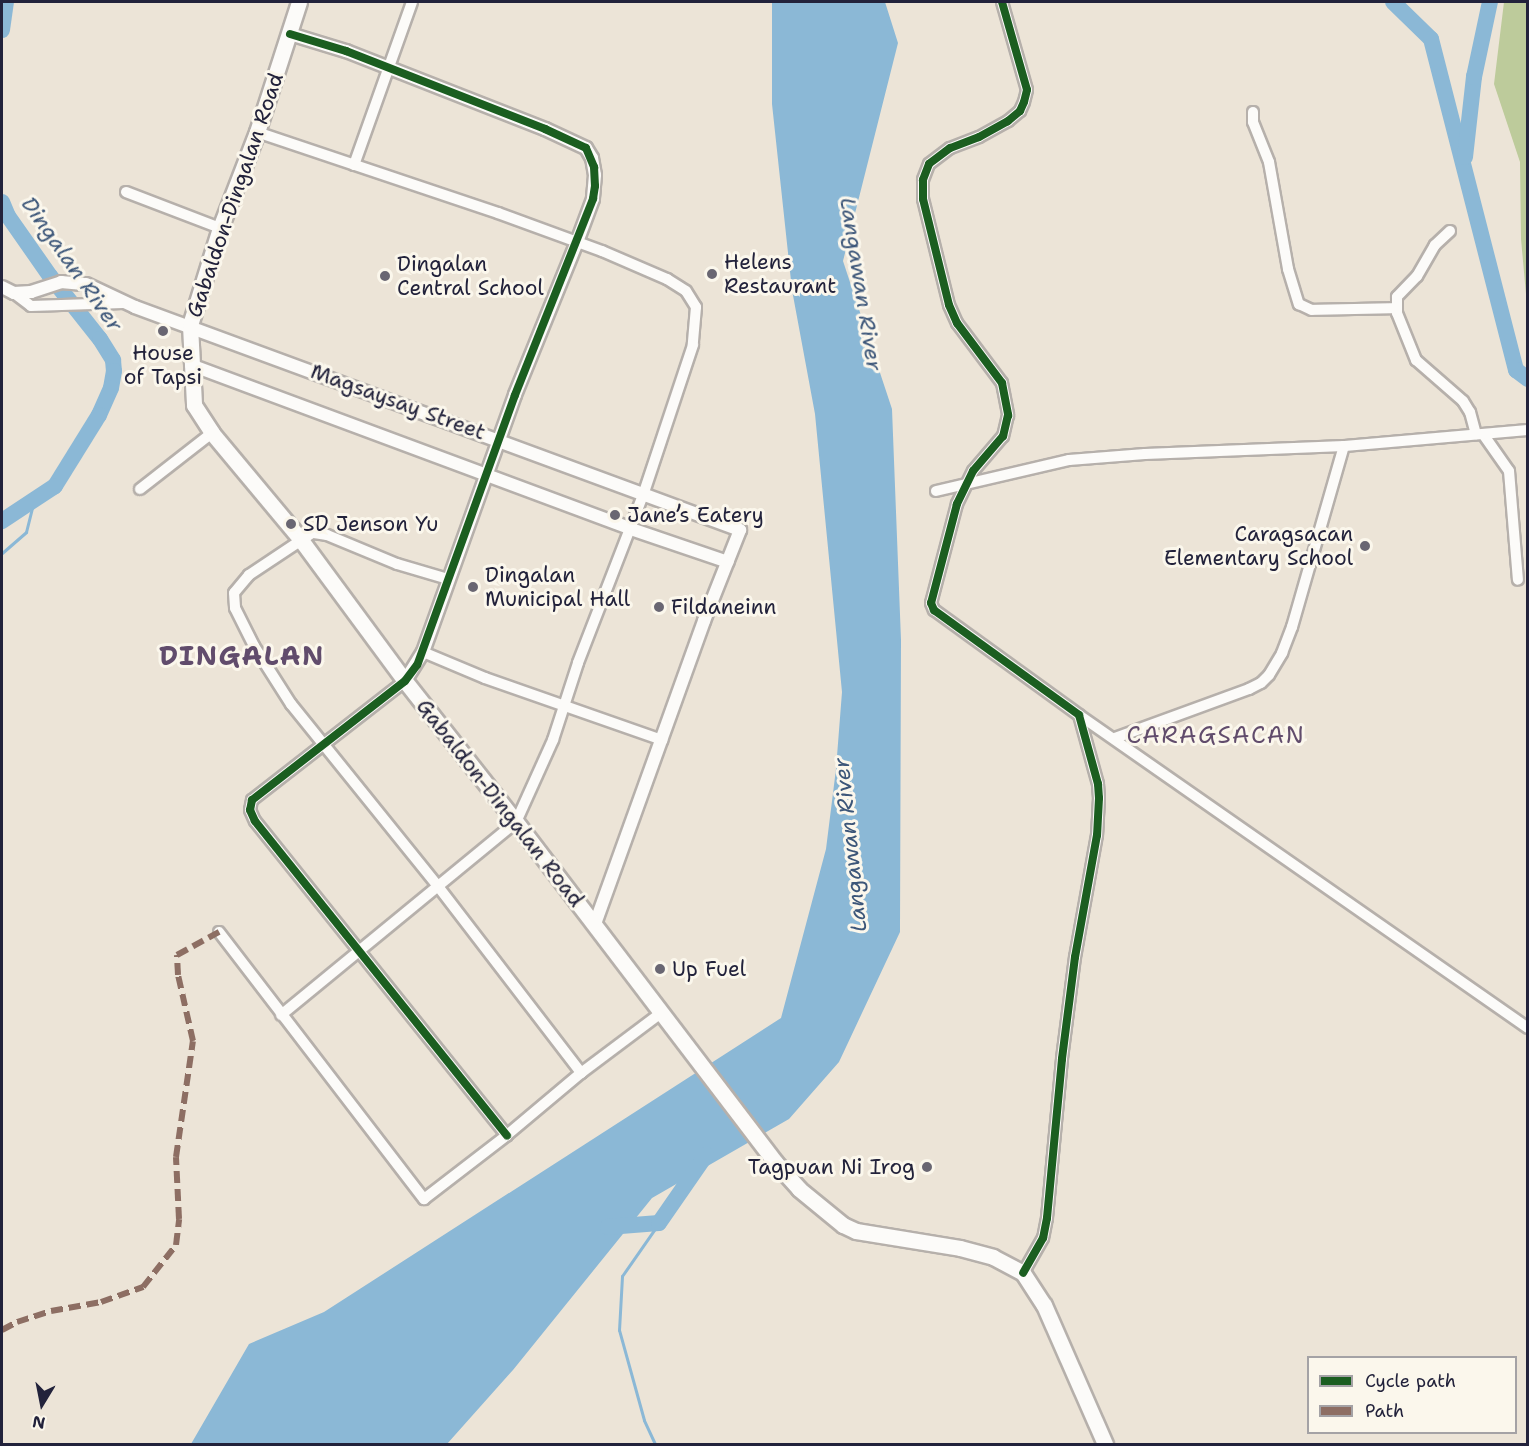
<!DOCTYPE html>
<html>
<head>
<meta charset="utf-8">
<style>
	body { margin:0 }
	#map { position:relative; width:1529px; height:1446px; overflow:hidden; background:#ece4d7; font-family:"Shantell Sans",sans-serif }
	div>[style] { position:absolute }
	[style*='--x'] { left:calc(var(--x)*1px); top:calc(var(--y)*1px); width:calc(var(--w)*1px); rotate:calc(var(--a)*1deg) }
	.forest>* { inset:0; background:#bdcb9b }
	.water>* { inset:0; background:#8bb8d6 }
	.stream>* { height:3px; margin:-1.5px; padding:0 1.5px; transform-origin:1.5px; border-radius:1.5px; background:#8bb8d6 }
	.river>* { height:16px; margin:-8px; padding:0 8px; transform-origin:8px; border-radius:8px; background:#8bb8d6 }
	.roads { filter:drop-shadow(2px 0 #b6b0ab) drop-shadow(-2px 0 #b6b0ab) drop-shadow(0 2px #b6b0ab) drop-shadow(0 -2px #b6b0ab) }
	.minor>* { height:10px; margin:-5px; padding:0 5px; transform-origin:5px; border-radius:5px; background:#fcfbf9 }
	.tertiary>* { height:12px; margin:-6px; padding:0 6px; transform-origin:6px; border-radius:6px; background:#fcfbf9 }
	.primary>* { height:15px; margin:-7.5px; padding:0 7.5px; transform-origin:7.5px; border-radius:7.5px; background:#fcfbf9 }
	.quiet>* { height:6px; margin-top:-3px; transform-origin:0; background:repeating-linear-gradient(90deg,#8d6e63 0 12px,transparent 0 18px) }
	.cycleway>* { height:8px; margin:-4px; padding:0 4px; transform-origin:4px; border-radius:4px; background:#1b5e20 }
	.dots>* { width:16px; height:16px; translate:-50% -50%; box-sizing:border-box; border:3px solid #fbf7ec; border-radius:50% }
	span { translate:-50% -50%; white-space:nowrap; text-align:center; line-height:1.15; -webkit-text-stroke:6px #fbf7ec; paint-order:stroke }
	.street-label { font-size:21px; color:#22223b }
	.poi-label { font-size:21px; color:#22223b }
	.left { translate:0 -50%; text-align:left }
	.right { translate:-100% -50%; text-align:right }
	.water-label { font-size:22px; color:#3c5679; font-style:italic }
	.quarter-label { font-size:24px; color:#614c6c; letter-spacing:1.5px }
	.district-label { font-size:27px; color:#614c6c; font-weight:700; letter-spacing:1.5px }
	.frame { position:absolute; inset:0; border:3px solid #22223b; pointer-events:none }
	.legend { position:absolute; left:1307px; top:1356px; width:210px; height:78px; box-sizing:border-box; background:#fbf7ec; border:2px solid #a4a2a5; margin:0; padding:8px 10px; list-style:none; font-size:18px; color:#22223b }
	.legend li { display:flex; align-items:center; gap:12px; height:30px }
	.legend b { width:30px; border:2px solid #a4a2a5 }
	.north { position:absolute; left:12px; top:1374px; width:60px; height:60px; -webkit-text-stroke:4px #fbf7ec; paint-order:stroke; rotate:190deg; font-size:16px; font-weight:700; line-height:24px; text-align:center; color:#22223b }
	.north::after { content:''; display:block; margin:auto; width:21px; height:27px; background:#22223b; clip-path:polygon(50% 0,100% 100%,50% 72%,0 100%) }
</style>
</head>
<body>
<div id="map">
	<div class="forest">
		<i style="clip-path:polygon(1504px 2px,1527px 2px,1527px 305px,1521px 239px,1520px 162px,1494px 84px)"></i>
	</div>
	<div class="water">
		<i style="clip-path:polygon(772px 2px,885px 2px,898px 43px,843px 261px,892px 409px,901px 640px,900px 932px,839px 1062px,789px 1119px,652px 1198px,513px 1370px,447px 1444px,191px 1444px,249px 1344px,324px 1312px,781px 1018px,826px 849px,836px 769px,842px 692px,815px 414px,792px 290px,772px 104px)"></i>
	</div>
	<div class="stream">
		<i style="--x:2;--y:553;--w:32;--a:-41"></i>
		<i style="--x:26;--y:532;--w:33;--a:-76"></i>
		<i style="--x:655;--y:1444;--w:26;--a:-115"></i>
		<i style="--x:644;--y:1420;--w:93;--a:-105.5"></i>
		<i style="--x:619;--y:1330;--w:54;--a:-86.8"></i>
		<i style="--x:622;--y:1276;--w:65;--a:-55.1"></i>
	</div>
	<div class="river">
		<i style="--x:1393;--y:2;--w:53;--a:44.2"></i>
		<i style="--x:1431;--y:39;--w:342;--a:75.6"></i>
		<i style="--x:1516;--y:370;--w:15;--a:37"></i>
		<i style="--x:2;--y:30;--w:28;--a:-82"></i>
		<i style="--x:1465;--y:157;--w:81;--a:-83.6"></i>
		<i style="--x:1474;--y:77;--w:77;--a:-78"></i>
		<i style="--x:2;--y:202;--w:15;--a:67"></i>
		<i style="--x:8;--y:216;--w:73;--a:55"></i>
		<i style="--x:50;--y:276;--w:80;--a:51.6"></i>
		<i style="--x:100;--y:339;--w:25;--a:58"></i>
		<i style="--x:113;--y:360;--w:11;--a:85"></i>
		<i style="--x:114;--y:371;--w:17;--a:100"></i>
		<i style="--x:111;--y:388;--w:30;--a:114"></i>
		<i style="--x:99;--y:415;--w:84;--a:121.8"></i>
		<i style="--x:55;--y:486;--w:64;--a:146.6"></i>
		<i style="--x:608;--y:1227;--w:51;--a:-4.5"></i>
		<i style="--x:659;--y:1223;--w:83;--a:-55.3"></i>
	</div>
	<div class="roads">
		<div class="minor">
			<i style="--x:1002;--y:2;--w:91;--a:74.1"></i>
			<i style="--x:1027;--y:90;--w:12;--a:104"></i>
			<i style="--x:1024;--y:102;--w:10;--a:114"></i>
			<i style="--x:1020;--y:111;--w:16;--a:140"></i>
			<i style="--x:1008;--y:121;--w:33;--a:151"></i>
			<i style="--x:979;--y:137;--w:31;--a:159"></i>
			<i style="--x:950;--y:148;--w:26;--a:143"></i>
			<i style="--x:929;--y:164;--w:17;--a:111"></i>
			<i style="--x:923;--y:180;--w:19;--a:90"></i>
			<i style="--x:923;--y:199;--w:109;--a:76.2"></i>
			<i style="--x:949;--y:305;--w:20;--a:66"></i>
			<i style="--x:957;--y:323;--w:75;--a:53.1"></i>
			<i style="--x:1002;--y:383;--w:33;--a:79"></i>
			<i style="--x:1008;--y:415;--w:22;--a:103"></i>
			<i style="--x:1003;--y:436;--w:46;--a:130.6"></i>
			<i style="--x:973;--y:471;--w:37;--a:116"></i>
			<i style="--x:957;--y:504;--w:102;--a:104.7"></i>
			<i style="--x:931;--y:603;--w:8;--a:67"></i>
			<i style="--x:934;--y:610;--w:179;--a:35.9"></i>
			<i style="--x:1079;--y:715;--w:72;--a:74.6"></i>
			<i style="--x:1098;--y:784;--w:14;--a:86"></i>
			<i style="--x:1099;--y:798;--w:37;--a:93"></i>
			<i style="--x:1097;--y:835;--w:124;--a:100.2"></i>
			<i style="--x:1075;--y:957;--w:103;--a:97.3"></i>
			<i style="--x:1062;--y:1059;--w:160;--a:95.4"></i>
			<i style="--x:1047;--y:1218;--w:20;--a:101"></i>
			<i style="--x:1043;--y:1238;--w:40;--a:119.7"></i>
			<i style="--x:1253;--y:112;--w:10;--a:90"></i>
			<i style="--x:1253;--y:122;--w:43;--a:68.2"></i>
			<i style="--x:1269;--y:162;--w:109;--a:79.9"></i>
			<i style="--x:1288;--y:269;--w:37;--a:73"></i>
			<i style="--x:1299;--y:304;--w:14;--a:25"></i>
			<i style="--x:1312;--y:310;--w:85;--a:-1.3"></i>
			<i style="--x:257;--y:132;--w:254;--a:18.6"></i>
			<i style="--x:498;--y:213;--w:111;--a:20.1"></i>
			<i style="--x:602;--y:251;--w:71;--a:23.3"></i>
			<i style="--x:667;--y:279;--w:22;--a:32"></i>
			<i style="--x:686;--y:291;--w:19;--a:58"></i>
			<i style="--x:696;--y:307;--w:38;--a:95"></i>
			<i style="--x:693;--y:345;--w:158;--a:108.4"></i>
			<i style="--x:643;--y:495;--w:180;--a:111.2"></i>
			<i style="--x:578;--y:663;--w:81;--a:108"></i>
			<i style="--x:553;--y:740;--w:90;--a:114.3"></i>
			<i style="--x:516;--y:822;--w:304;--a:140.6"></i>
			<i style="--x:354;--y:165;--w:173;--a:-70.4"></i>
			<i style="--x:126;--y:192;--w:101;--a:21"></i>
			<i style="--x:1450;--y:231;--w:21;--a:137"></i>
			<i style="--x:1435;--y:245;--w:36;--a:120"></i>
			<i style="--x:1417;--y:276;--w:29;--a:134"></i>
			<i style="--x:1397;--y:297;--w:16;--a:90"></i>
			<i style="--x:1397;--y:313;--w:51;--a:68"></i>
			<i style="--x:1416;--y:360;--w:62;--a:41.1"></i>
			<i style="--x:1463;--y:401;--w:13;--a:58"></i>
			<i style="--x:1470;--y:412;--w:23;--a:75"></i>
			<i style="--x:14;--y:293;--w:21;--a:37"></i>
			<i style="--x:31;--y:306;--w:92;--a:-1.9"></i>
			<i style="--x:1483;--y:434;--w:45;--a:54.9"></i>
			<i style="--x:1509;--y:471;--w:109;--a:85.3"></i>
			<i style="--x:140;--y:489;--w:91;--a:-37.9"></i>
			<i style="--x:936;--y:491;--w:137;--a:-13.1"></i>
			<i style="--x:1069;--y:460;--w:76;--a:-4.5"></i>
			<i style="--x:1145;--y:454;--w:199;--a:-2.3"></i>
			<i style="--x:1344;--y:446;--w:185;--a:-5"></i>
			<i style="--x:448;--y:579;--w:53;--a:-163.6"></i>
			<i style="--x:397;--y:564;--w:76;--a:-157.5"></i>
			<i style="--x:327;--y:535;--w:15;--a:-172"></i>
			<i style="--x:312;--y:533;--w:76;--a:146.3"></i>
			<i style="--x:249;--y:575;--w:23;--a:130"></i>
			<i style="--x:234;--y:593;--w:15;--a:86"></i>
			<i style="--x:235;--y:608;--w:42;--a:63.4"></i>
			<i style="--x:254;--y:646;--w:69;--a:57.5"></i>
			<i style="--x:291;--y:704;--w:233;--a:51.1"></i>
			<i style="--x:437;--y:885;--w:237;--a:52.5"></i>
			<i style="--x:423;--y:652;--w:67;--a:22.8"></i>
			<i style="--x:485;--y:678;--w:188;--a:19.3"></i>
			<i style="--x:405;--y:681;--w:194;--a:142.1"></i>
			<i style="--x:252;--y:800;--w:10;--a:101"></i>
			<i style="--x:250;--y:810;--w:12;--a:66"></i>
			<i style="--x:255;--y:821;--w:403;--a:51.3"></i>
			<i style="--x:1079;--y:715;--w:547;--a:34.88"></i>
			<i style="--x:1115;--y:738;--w:143;--a:-20.1"></i>
			<i style="--x:1249;--y:689;--w:13;--a:-27"></i>
			<i style="--x:1261;--y:683;--w:11;--a:-45"></i>
			<i style="--x:1269;--y:675;--w:26;--a:-59"></i>
			<i style="--x:1282;--y:653;--w:28;--a:-69"></i>
			<i style="--x:1292;--y:627;--w:188;--a:-74"></i>
			<i style="--x:219;--y:932;--w:337;--a:52.5"></i>
			<i style="--x:424;--y:1199;--w:105;--a:-37.6"></i>
			<i style="--x:507;--y:1135;--w:97;--a:-40"></i>
			<i style="--x:581;--y:1073;--w:100;--a:-36.9"></i>
		</div>
		<div class="tertiary">
			<i style="--x:290;--y:34;--w:59;--a:16.9"></i>
			<i style="--x:346;--y:51;--w:214;--a:21.4"></i>
			<i style="--x:545;--y:129;--w:45;--a:24.9"></i>
			<i style="--x:586;--y:148;--w:12;--a:59"></i>
			<i style="--x:592;--y:158;--w:17;--a:80"></i>
			<i style="--x:595;--y:175;--w:24;--a:95"></i>
			<i style="--x:593;--y:199;--w:46;--a:110.4"></i>
			<i style="--x:577;--y:242;--w:165;--a:112.1"></i>
			<i style="--x:515;--y:395;--w:273;--a:109.7"></i>
			<i style="--x:423;--y:652;--w:34;--a:122"></i>
			<i style="--x:2;--y:287;--w:13;--a:27"></i>
			<i style="--x:14;--y:293;--w:17;--a:-3"></i>
			<i style="--x:31;--y:292;--w:32;--a:-18"></i>
			<i style="--x:61;--y:282;--w:25;--a:5"></i>
			<i style="--x:86;--y:284;--w:54;--a:25.1"></i>
			<i style="--x:135;--y:307;--w:645;--a:20.23"></i>
			<i style="--x:740;--y:530;--w:98;--a:111.6"></i>
			<i style="--x:704;--y:621;--w:322;--a:109.8"></i>
			<i style="--x:191;--y:365;--w:470;--a:20.4"></i>
			<i style="--x:631;--y:529;--w:102;--a:18.8"></i>
		</div>
		<div class="primary">
			<i style="--x:299;--y:2;--w:137;--a:107.9"></i>
			<i style="--x:257;--y:132;--w:103;--a:111.1"></i>
			<i style="--x:220;--y:228;--w:102;--a:107.2"></i>
			<i style="--x:190;--y:325;--w:80;--a:87.1"></i>
			<i style="--x:194;--y:405;--w:33;--a:57"></i>
			<i style="--x:212;--y:433;--w:139;--a:50.2"></i>
			<i style="--x:301;--y:540;--w:175;--a:53.6"></i>
			<i style="--x:405;--y:681;--w:179;--a:51.8"></i>
			<i style="--x:516;--y:822;--w:427;--a:52.7"></i>
			<i style="--x:775;--y:1162;--w:36;--a:48"></i>
			<i style="--x:799;--y:1189;--w:57;--a:39.3"></i>
			<i style="--x:843;--y:1225;--w:14;--a:25"></i>
			<i style="--x:856;--y:1231;--w:105;--a:9.3"></i>
			<i style="--x:960;--y:1248;--w:34;--a:15"></i>
			<i style="--x:993;--y:1257;--w:34;--a:28"></i>
			<i style="--x:1023;--y:1273;--w:38;--a:57"></i>
			<i style="--x:1044;--y:1305;--w:152;--a:66.3"></i>
		</div>
	</div>
	<div class="quiet">
		<i style="--x:2;--y:1330;--w:17;--a:-28"></i>
		<i style="--x:17;--y:1322;--w:36;--a:-18"></i>
		<i style="--x:51;--y:1311;--w:51;--a:-10.2"></i>
		<i style="--x:101;--y:1302;--w:45;--a:-19.7"></i>
		<i style="--x:143;--y:1287;--w:53;--a:-51.8"></i>
		<i style="--x:176;--y:1245;--w:26;--a:-83"></i>
		<i style="--x:179;--y:1219;--w:62;--a:-92.8"></i>
		<i style="--x:176;--y:1157;--w:117;--a:-81.7"></i>
		<i style="--x:193;--y:1041;--w:68;--a:-102.8"></i>
		<i style="--x:178;--y:975;--w:20;--a:-93"></i>
		<i style="--x:177;--y:955;--w:48;--a:-28.7"></i>
	</div>
	<div class="cycleway">
		<i style="--x:1002;--y:2;--w:91;--a:74.1"></i>
		<i style="--x:1027;--y:90;--w:12;--a:104"></i>
		<i style="--x:1024;--y:102;--w:10;--a:114"></i>
		<i style="--x:1020;--y:111;--w:16;--a:140"></i>
		<i style="--x:1008;--y:121;--w:33;--a:151"></i>
		<i style="--x:979;--y:137;--w:31;--a:159"></i>
		<i style="--x:950;--y:148;--w:26;--a:143"></i>
		<i style="--x:929;--y:164;--w:17;--a:111"></i>
		<i style="--x:923;--y:180;--w:19;--a:90"></i>
		<i style="--x:923;--y:199;--w:109;--a:76.2"></i>
		<i style="--x:949;--y:305;--w:20;--a:66"></i>
		<i style="--x:957;--y:323;--w:75;--a:53.1"></i>
		<i style="--x:1002;--y:383;--w:33;--a:79"></i>
		<i style="--x:1008;--y:415;--w:22;--a:103"></i>
		<i style="--x:1003;--y:436;--w:46;--a:130.6"></i>
		<i style="--x:973;--y:471;--w:37;--a:116"></i>
		<i style="--x:957;--y:504;--w:102;--a:104.7"></i>
		<i style="--x:931;--y:603;--w:8;--a:67"></i>
		<i style="--x:934;--y:610;--w:179;--a:35.9"></i>
		<i style="--x:1079;--y:715;--w:72;--a:74.6"></i>
		<i style="--x:1098;--y:784;--w:14;--a:86"></i>
		<i style="--x:1099;--y:798;--w:37;--a:93"></i>
		<i style="--x:1097;--y:835;--w:124;--a:100.2"></i>
		<i style="--x:1075;--y:957;--w:103;--a:97.3"></i>
		<i style="--x:1062;--y:1059;--w:160;--a:95.4"></i>
		<i style="--x:1047;--y:1218;--w:20;--a:101"></i>
		<i style="--x:1043;--y:1238;--w:40;--a:119.7"></i>
		<i style="--x:290;--y:34;--w:59;--a:16.9"></i>
		<i style="--x:346;--y:51;--w:214;--a:21.4"></i>
		<i style="--x:545;--y:129;--w:45;--a:24.9"></i>
		<i style="--x:586;--y:148;--w:21;--a:67"></i>
		<i style="--x:594;--y:167;--w:19;--a:87"></i>
		<i style="--x:595;--y:186;--w:13;--a:99"></i>
		<i style="--x:593;--y:199;--w:211;--a:111.7"></i>
		<i style="--x:515;--y:395;--w:287;--a:109.9"></i>
		<i style="--x:417;--y:665;--w:20;--a:127"></i>
		<i style="--x:405;--y:681;--w:194;--a:142.1"></i>
		<i style="--x:252;--y:800;--w:10;--a:101"></i>
		<i style="--x:250;--y:810;--w:12;--a:66"></i>
		<i style="--x:255;--y:821;--w:403;--a:51.3"></i>
	</div>
	<div class="dots">
		<i style="left:712px;top:274px;background:#696672"></i>
		<i style="left:385px;top:276px;background:#696672"></i>
		<i style="left:163px;top:331px;background:#696672"></i>
		<i style="left:615px;top:515px;background:#696672"></i>
		<i style="left:291px;top:524px;background:#696672"></i>
		<i style="left:1365px;top:546px;background:#696672"></i>
		<i style="left:473px;top:587px;background:#696672"></i>
		<i style="left:659px;top:607px;background:#696672"></i>
		<i style="left:660px;top:969px;background:#696672"></i>
		<i style="left:927px;top:1167px;background:#696672"></i>
	</div>
	<div class="street-label">
		<span style="left:235px;top:195px;rotate:-71deg">Gabaldon-Dingalan Road</span>
		<span style="left:398px;top:402px;rotate:20deg">Magsaysay Street</span>
		<span style="left:500px;top:803px;rotate:52deg">Gabaldon-Dingalan Road</span>
	</div>
	<div class="poi-label">
		<span class="left" style="left:724px;top:274px">Helens<br>Restaurant</span>
		<span class="left" style="left:397px;top:276px">Dingalan<br>Central School</span>
		<span style="left:163px;top:365px">House<br>of Tapsi</span>
		<span class="left" style="left:627px;top:515px">Jane’s Eatery</span>
		<span class="left" style="left:303px;top:524px">SD Jenson Yu</span>
		<span class="right" style="left:1353px;top:546px">Caragsacan<br>Elementary School</span>
		<span class="left" style="left:485px;top:587px">Dingalan<br>Municipal Hall</span>
		<span class="left" style="left:671px;top:607px">Fildaneinn</span>
		<span class="left" style="left:672px;top:969px">Up Fuel</span>
		<span class="right" style="left:915px;top:1167px">Tagpuan Ni Irog</span>
	</div>
	<div class="water-label">
		<span style="left:72px;top:264px;rotate:55deg">Dingalan River</span>
		<span style="left:861px;top:284px;rotate:81deg">Langawan River</span>
		<span style="left:850px;top:845px;rotate:-96deg">Langawan River</span>
	</div>
	<div class="quarter-label">
		<span style="left:1216px;top:736px">CARAGSACAN</span>
	</div>
	<div class="district-label">
		<span style="left:242px;top:656px">DINGALAN</span>
	</div>
	<div class="frame"></div>
	<ul class="legend">
	<li><b style="height:8px;background:#1b5e20"></b>Cycle path</li>
	<li><b style="height:8px;background:#8d6e63"></b>Path</li>
	</ul>
	<div class="north">N</div>
</div>
</body>
</html>
